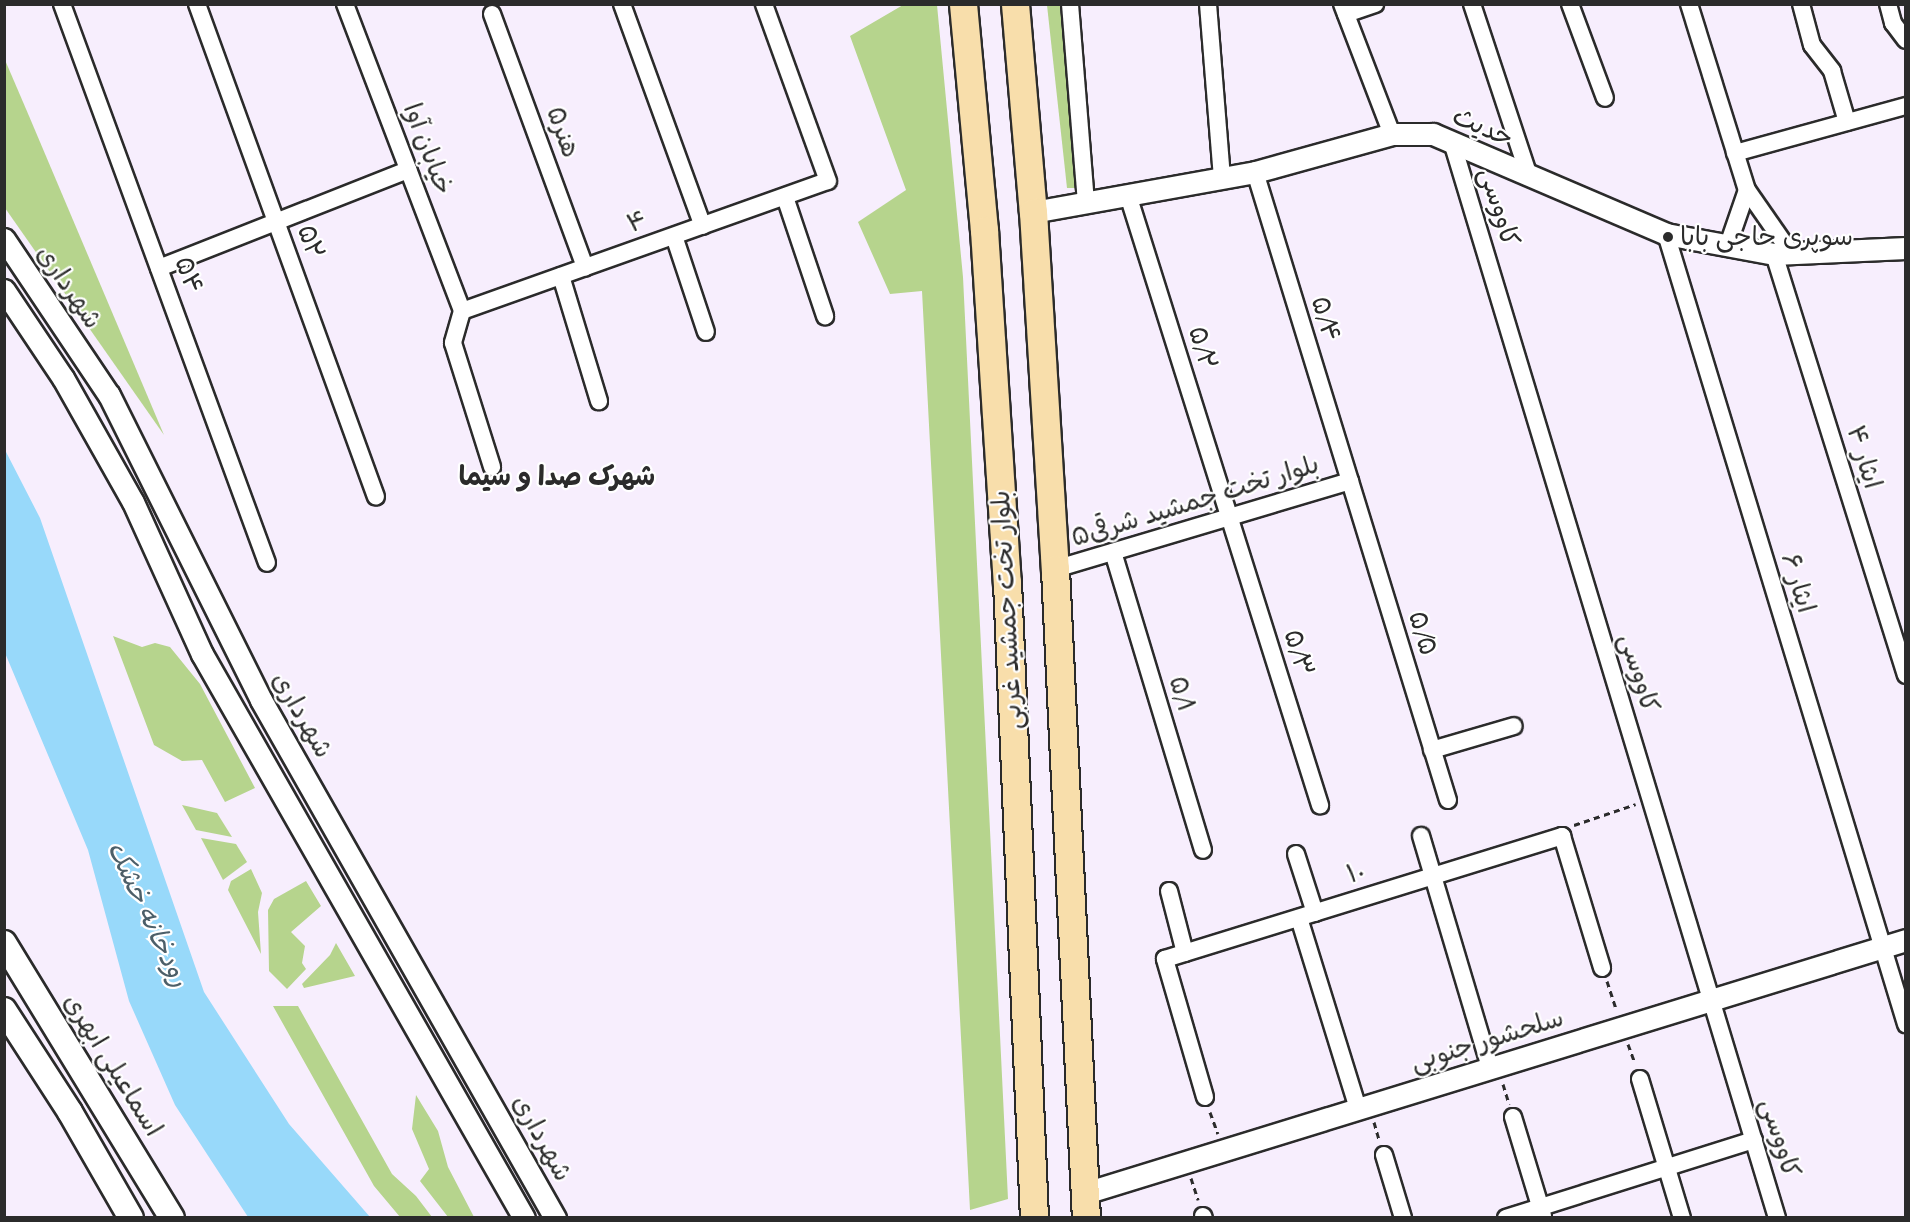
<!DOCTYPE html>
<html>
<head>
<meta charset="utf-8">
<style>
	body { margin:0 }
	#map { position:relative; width:1910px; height:1222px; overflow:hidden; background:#f7eefd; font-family:Caveat,"Playpen Sans Arabic",sans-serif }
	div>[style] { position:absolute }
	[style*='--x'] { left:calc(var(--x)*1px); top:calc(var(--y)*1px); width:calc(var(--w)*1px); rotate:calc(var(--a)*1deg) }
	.green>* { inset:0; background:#b6d48d }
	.water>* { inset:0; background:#98d9fa }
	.path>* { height:3px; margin-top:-1.5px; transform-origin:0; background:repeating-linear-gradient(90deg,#2b2b2b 0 6px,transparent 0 10.5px) }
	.roads { filter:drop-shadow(2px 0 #2b2b2b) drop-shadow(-2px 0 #2b2b2b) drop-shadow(0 2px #2b2b2b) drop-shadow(0 -2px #2b2b2b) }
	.minor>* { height:16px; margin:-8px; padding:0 8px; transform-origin:8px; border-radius:8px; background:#fff }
	.tertiary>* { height:21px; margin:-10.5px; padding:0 10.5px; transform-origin:10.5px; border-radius:10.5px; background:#fff }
	.secondary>* { height:24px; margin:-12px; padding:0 12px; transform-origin:12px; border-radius:12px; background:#fff }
	.primary>* { height:27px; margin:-13.5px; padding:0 13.5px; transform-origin:13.5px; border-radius:13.5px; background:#f8deab }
	.dots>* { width:16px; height:16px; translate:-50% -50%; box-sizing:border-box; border:3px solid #fff; border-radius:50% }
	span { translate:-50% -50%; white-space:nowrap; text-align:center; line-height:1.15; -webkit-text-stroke:4.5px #fff; paint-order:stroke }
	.street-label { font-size:26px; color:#2b2b2b }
	.poi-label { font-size:26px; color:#2b2b2b }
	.left { translate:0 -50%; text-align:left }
	.neighbourhood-label { font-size:27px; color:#2b2b2b; font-weight:700 }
	.water-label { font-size:27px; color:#4c5f69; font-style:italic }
	.frame { position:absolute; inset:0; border:6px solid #2b2b2b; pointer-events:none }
</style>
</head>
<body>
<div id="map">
	<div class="green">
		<i style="clip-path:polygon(903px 5px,937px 5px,963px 277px,1008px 1199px,970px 1210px,922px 291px,890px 294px,858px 222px,906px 190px,850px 36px)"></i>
		<i style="clip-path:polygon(1047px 5px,1060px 5px,1076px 188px,1067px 188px)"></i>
		<i style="clip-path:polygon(5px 60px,29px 116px,164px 435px,5px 208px)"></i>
		<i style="clip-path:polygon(113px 636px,142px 647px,155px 643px,170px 647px,200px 684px,255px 788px,225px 802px,202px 760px,182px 761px,154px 745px)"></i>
		<i style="clip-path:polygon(182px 805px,217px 813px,232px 837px,196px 830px)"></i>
		<i style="clip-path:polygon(201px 838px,236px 844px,247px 862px,223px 880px)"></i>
		<i style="clip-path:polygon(251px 869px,262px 893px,258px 912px,261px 954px,228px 890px,231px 881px)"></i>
		<i style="clip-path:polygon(306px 881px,321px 906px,291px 932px,305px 946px,302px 963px,306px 969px,287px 989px,269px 971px,268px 910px,274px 899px)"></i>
		<i style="clip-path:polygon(336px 943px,355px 976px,304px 988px,302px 984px,330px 955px)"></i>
		<i style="clip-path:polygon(273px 1006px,298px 1006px,392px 1174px,416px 1196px,432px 1217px,400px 1217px,374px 1186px)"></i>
		<i style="clip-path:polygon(416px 1095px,438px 1131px,448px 1167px,474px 1217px,448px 1217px,420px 1181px,429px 1169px,412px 1129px)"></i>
	</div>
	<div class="water">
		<i style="clip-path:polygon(4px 448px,40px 518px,204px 992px,289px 1124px,370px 1217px,248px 1217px,175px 1105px,129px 1001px,88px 850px,5px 653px)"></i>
	</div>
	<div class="path">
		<i style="--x:1574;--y:825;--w:65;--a:-18.7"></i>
		<i style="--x:1607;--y:981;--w:29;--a:72"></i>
		<i style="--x:1628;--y:1044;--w:20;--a:70"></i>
		<i style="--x:1503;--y:1084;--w:21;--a:73"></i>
		<i style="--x:1210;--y:1112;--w:23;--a:70"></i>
		<i style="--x:1374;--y:1122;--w:18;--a:74"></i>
		<i style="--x:1191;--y:1178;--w:23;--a:72"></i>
	</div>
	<div class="roads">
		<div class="minor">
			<i style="--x:62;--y:4;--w:595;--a:69.86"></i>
			<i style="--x:197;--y:4;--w:524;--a:70.04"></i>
			<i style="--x:345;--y:4;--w:329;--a:69.1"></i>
			<i style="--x:622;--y:4;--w:236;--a:70"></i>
			<i style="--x:1070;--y:4;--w:199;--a:85.4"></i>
			<i style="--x:1208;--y:4;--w:175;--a:85.4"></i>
			<i style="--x:1342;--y:4;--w:139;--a:69"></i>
			<i style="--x:1472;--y:4;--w:181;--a:71.7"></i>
			<i style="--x:1570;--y:4;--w:100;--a:69.6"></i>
			<i style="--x:1689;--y:4;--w:195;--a:72.7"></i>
			<i style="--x:1747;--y:190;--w:77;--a:55.1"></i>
			<i style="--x:1801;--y:4;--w:42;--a:75"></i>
			<i style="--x:1812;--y:45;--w:33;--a:52"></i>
			<i style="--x:1832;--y:71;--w:53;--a:73.6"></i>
			<i style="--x:1888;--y:4;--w:20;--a:75"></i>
			<i style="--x:1893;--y:23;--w:21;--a:53"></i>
			<i style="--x:492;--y:14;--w:270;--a:69.8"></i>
			<i style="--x:1346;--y:14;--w:31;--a:-19"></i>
			<i style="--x:1452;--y:142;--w:1124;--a:73.19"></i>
			<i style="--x:1735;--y:153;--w:177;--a:-15.4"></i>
			<i style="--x:1255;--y:172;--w:657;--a:72.92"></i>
			<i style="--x:1128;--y:195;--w:640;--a:72.53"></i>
			<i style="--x:785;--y:197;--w:126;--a:71.4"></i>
			<i style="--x:1666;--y:234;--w:826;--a:73.1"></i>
			<i style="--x:674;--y:236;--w:101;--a:71.6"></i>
			<i style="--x:1728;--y:245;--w:58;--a:-70.9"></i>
			<i style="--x:1774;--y:254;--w:441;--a:72.6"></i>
			<i style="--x:159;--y:268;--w:268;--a:-21.5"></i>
			<i style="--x:561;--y:276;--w:131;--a:73.1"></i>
			<i style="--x:462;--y:311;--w:388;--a:-19.6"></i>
			<i style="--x:828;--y:181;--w:188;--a:-109.9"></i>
			<i style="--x:462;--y:311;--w:33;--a:106"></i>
			<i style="--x:453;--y:343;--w:130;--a:72.5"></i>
			<i style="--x:1113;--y:552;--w:311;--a:73.2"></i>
			<i style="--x:1055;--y:569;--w:308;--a:-16.6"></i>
			<i style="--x:1432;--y:750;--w:85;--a:-16.3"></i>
			<i style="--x:1421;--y:836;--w:242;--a:73.4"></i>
			<i style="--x:1296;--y:854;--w:62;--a:72.1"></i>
			<i style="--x:1169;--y:891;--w:64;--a:75.5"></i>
			<i style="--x:1299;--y:918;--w:200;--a:72.8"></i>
			<i style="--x:1640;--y:1079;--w:145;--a:73.2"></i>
			<i style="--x:1205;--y:1097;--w:144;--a:-106.2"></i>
			<i style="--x:1165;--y:959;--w:416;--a:-17.2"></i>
			<i style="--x:1562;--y:836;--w:138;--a:73.1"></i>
			<i style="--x:1513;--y:1117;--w:103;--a:73.1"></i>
			<i style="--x:1384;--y:1155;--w:66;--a:73.2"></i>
			<i style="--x:1203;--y:1216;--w:2;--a:63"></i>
			<i style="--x:1506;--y:1218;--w:260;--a:-17.5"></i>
		</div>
		<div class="tertiary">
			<i style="--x:1033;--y:212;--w:226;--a:-10.2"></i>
			<i style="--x:1255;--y:172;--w:142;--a:-15.5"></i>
			<i style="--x:1392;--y:134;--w:41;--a:0"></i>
			<i style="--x:1433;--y:134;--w:254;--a:23.2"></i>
			<i style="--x:1666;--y:234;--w:110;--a:10.5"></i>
			<i style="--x:1774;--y:254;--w:132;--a:-2.6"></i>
			<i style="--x:4;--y:239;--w:188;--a:56.1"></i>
			<i style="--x:109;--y:395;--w:341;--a:63.5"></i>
			<i style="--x:261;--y:700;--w:596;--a:60.42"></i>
			<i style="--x:4;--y:290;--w:106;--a:56.2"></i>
			<i style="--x:63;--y:378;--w:142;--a:60.6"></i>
			<i style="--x:133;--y:502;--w:167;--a:65.6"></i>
			<i style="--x:202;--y:654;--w:649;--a:60.28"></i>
			<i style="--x:1085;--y:1193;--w:859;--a:-17.13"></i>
		</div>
		<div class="secondary">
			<i style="--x:4;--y:943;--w:322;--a:58.6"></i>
			<i style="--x:4;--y:1010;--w:121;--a:57.1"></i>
			<i style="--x:70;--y:1112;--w:122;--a:60.1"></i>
		</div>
		<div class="primary">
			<i style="--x:963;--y:4;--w:227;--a:84.7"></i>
			<i style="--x:984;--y:230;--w:353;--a:86.3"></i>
			<i style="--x:1007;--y:582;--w:637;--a:87.57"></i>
			<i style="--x:1015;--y:4;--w:209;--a:85.1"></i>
			<i style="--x:1033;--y:212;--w:358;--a:86.5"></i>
			<i style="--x:1055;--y:569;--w:650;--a:87.27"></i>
		</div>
	</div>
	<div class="dots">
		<i style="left:1668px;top:237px;background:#2b2b2b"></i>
	</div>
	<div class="street-label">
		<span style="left:1483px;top:127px;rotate:23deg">حدیث</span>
		<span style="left:563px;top:132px;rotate:70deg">هنر۵</span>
		<span style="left:428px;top:149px;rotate:69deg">خیابان آوا</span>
		<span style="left:1499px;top:207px;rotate:73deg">کاووسی</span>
		<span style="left:637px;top:222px;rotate:-19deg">۴</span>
		<span style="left:311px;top:242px;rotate:70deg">۵۲</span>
		<span style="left:189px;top:275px;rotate:70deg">۵۴</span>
		<span style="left:69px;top:287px;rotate:56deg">شهرداری</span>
		<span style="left:1326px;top:319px;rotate:73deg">۵/۴</span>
		<span style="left:1203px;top:348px;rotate:73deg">۵/۲</span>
		<span style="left:1864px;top:457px;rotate:73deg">ایثار ۴</span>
		<span style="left:1195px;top:501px;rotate:-17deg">بلوار تخت جمشید شرقی۵</span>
		<span style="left:1798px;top:583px;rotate:73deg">ایثار ۶</span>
		<span style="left:1007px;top:610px;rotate:-93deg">بلوار تخت جمشید غربی</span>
		<span style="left:1423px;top:633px;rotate:73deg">۵/۵</span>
		<span style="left:1299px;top:653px;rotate:73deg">۵/۳</span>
		<span style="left:1639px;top:673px;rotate:73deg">کاووسی</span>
		<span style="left:1182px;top:694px;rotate:73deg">۵/۱</span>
		<span style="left:302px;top:715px;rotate:60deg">شهرداری</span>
		<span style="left:1356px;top:873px;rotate:-17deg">۱۰</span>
		<span style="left:1487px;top:1040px;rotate:-17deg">سلحشور جنوبی</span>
		<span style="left:113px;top:1065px;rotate:58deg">اسماعیلی ابهری</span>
		<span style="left:542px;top:1138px;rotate:61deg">شهرداری</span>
		<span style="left:1780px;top:1138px;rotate:73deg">کاووسی</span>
	</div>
	<div class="poi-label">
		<span class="left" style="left:1680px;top:237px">سوپری حاجی بابا</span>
	</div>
	<div class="neighbourhood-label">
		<span style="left:557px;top:477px">شهرک صدا و سیما</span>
	</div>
	<div class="water-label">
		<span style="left:148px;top:914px;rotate:65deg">رودخانه خشک</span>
	</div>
	<div class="frame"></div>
</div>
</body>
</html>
